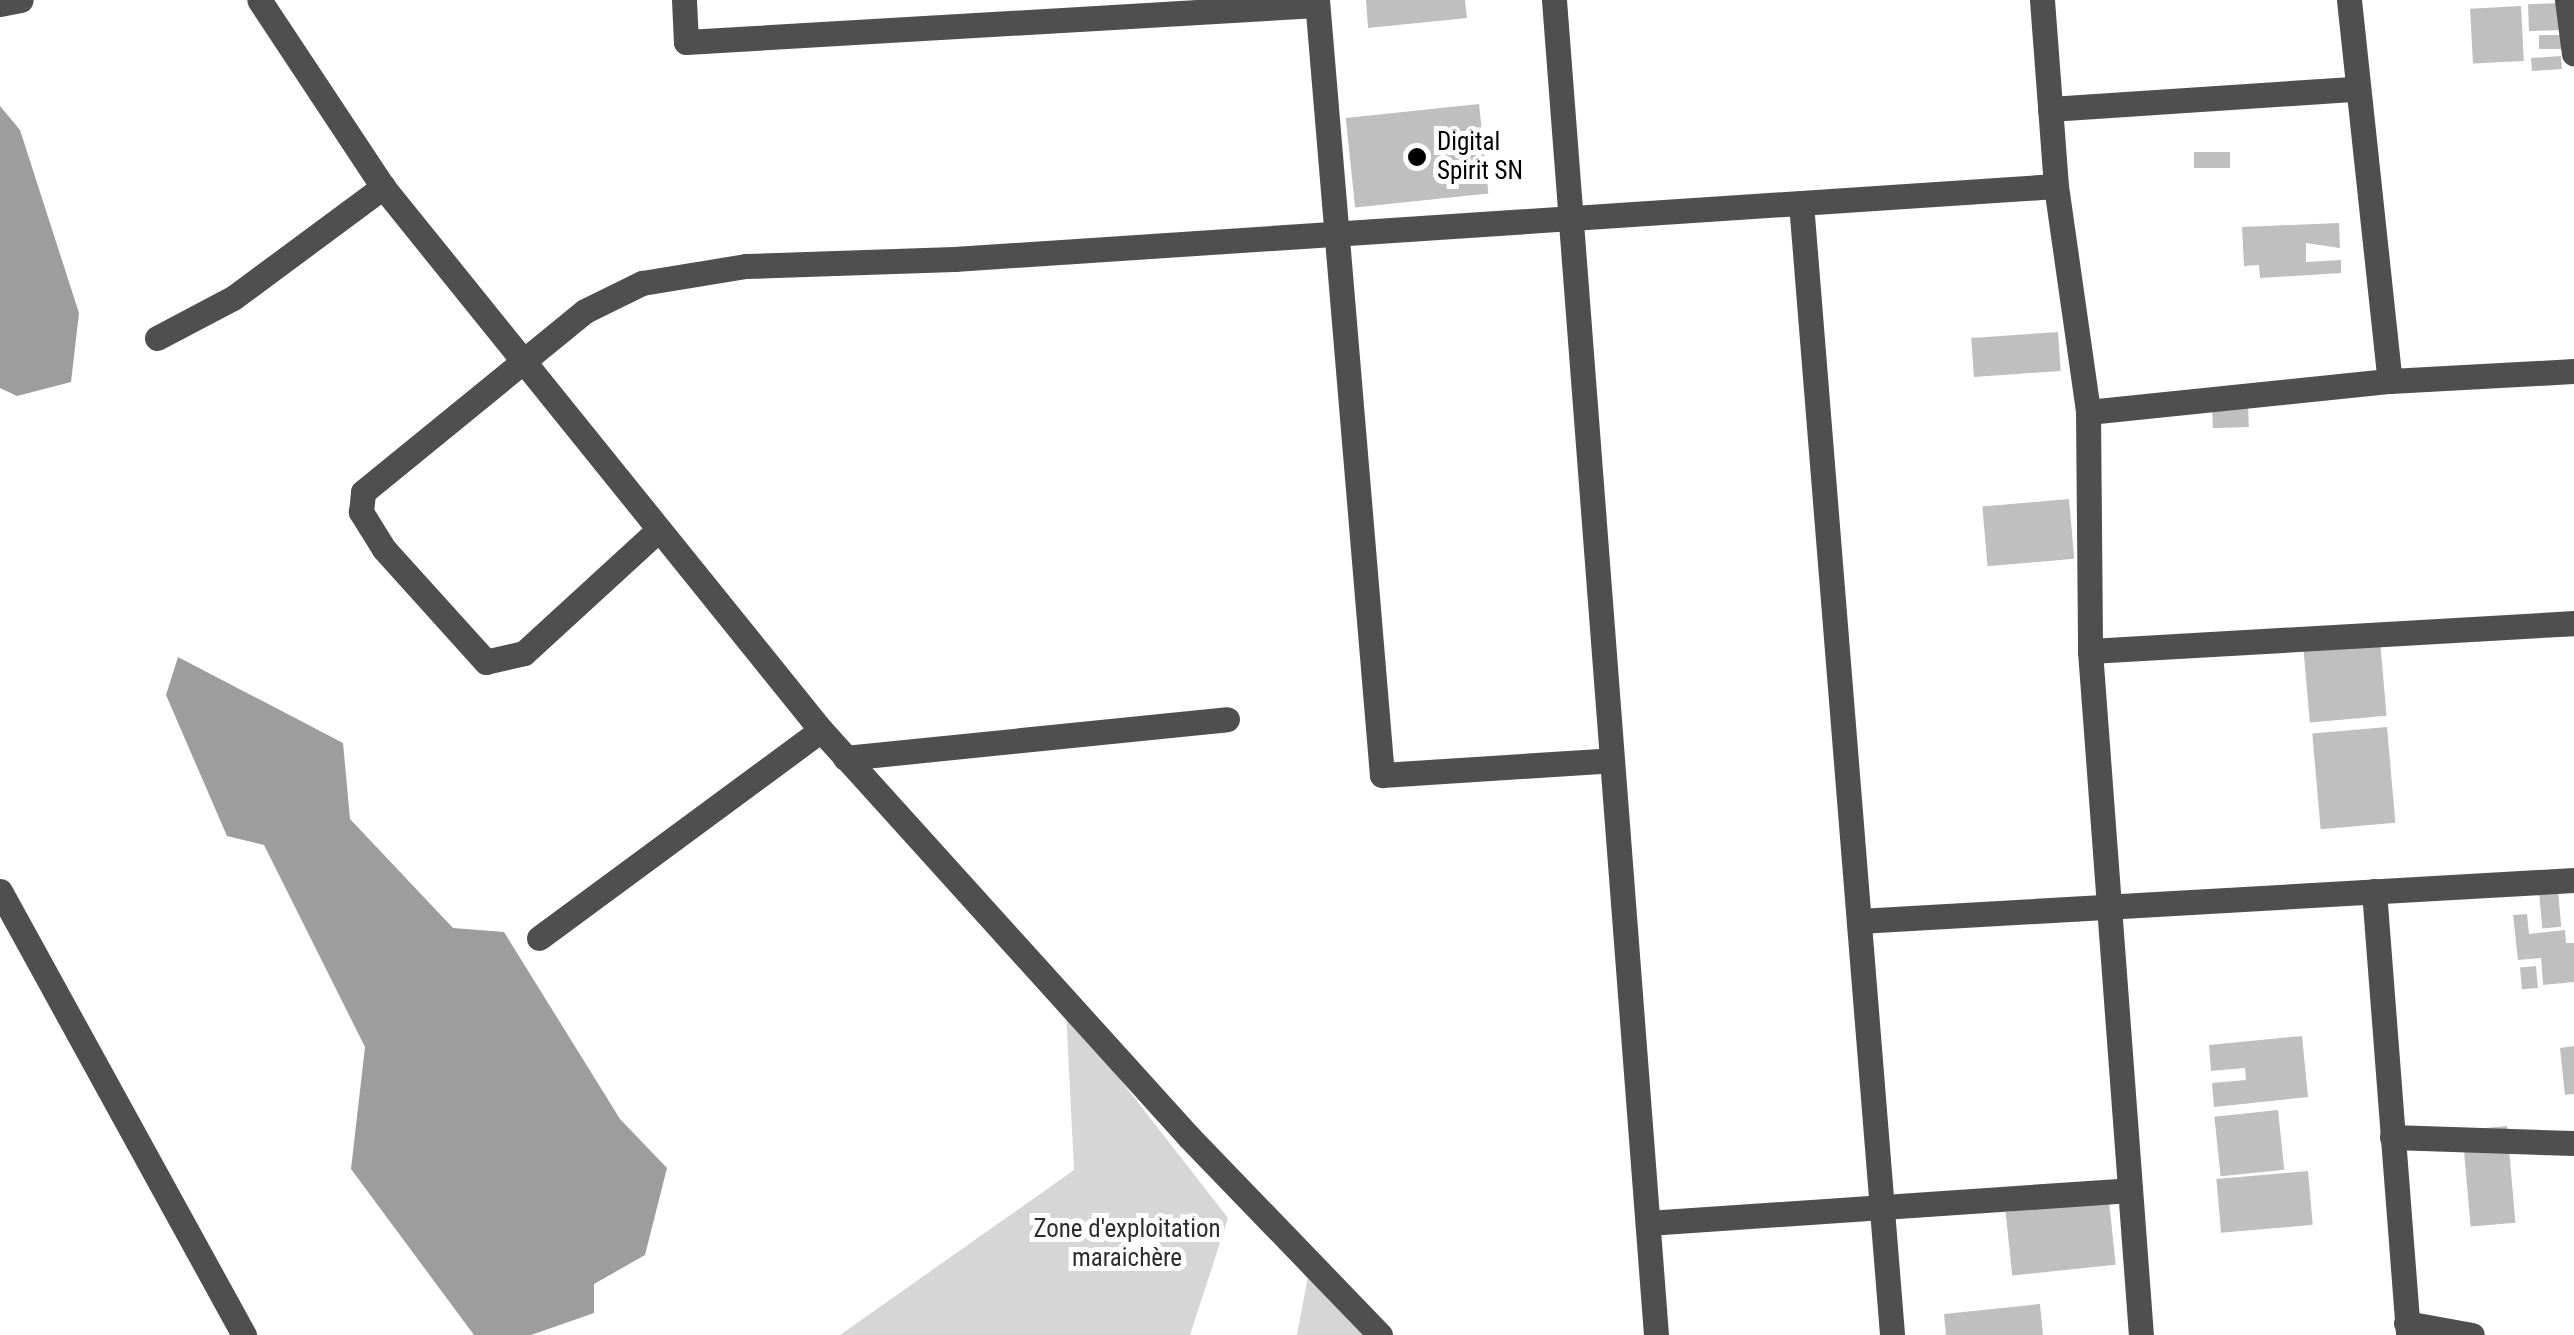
<!DOCTYPE html>
<html>
<head>
<meta charset="utf-8">
<style>
	body { margin:0 }
	#map { position:relative; width:2574px; height:1335px; overflow:hidden; background:#fff; font-family:"Roboto Condensed",sans-serif }
	div>[style] { position:absolute }
	[style*='--x'] { left:calc(var(--x)*1px); top:calc(var(--y)*1px); width:calc(var(--w)*1px); rotate:calc(var(--a)*1deg) }
	.green>* { inset:0; background:#d6d6d6 }
	.water>* { inset:0; background:#9d9d9d }
	.building>* { inset:0; background:#bfbfbf; transform-origin:0 0 }
	.minor>* { height:25px; margin:-12.5px; padding:0 12.5px; transform-origin:12.5px; border-radius:12.5px; background:#4f4f4f }
	.dots>* { width:28px; height:28px; translate:-50% -50%; box-sizing:border-box; border:5px solid #fff; border-radius:50% }
	span { translate:-50% -50%; white-space:nowrap; text-align:center; line-height:1.15; -webkit-text-stroke:10px #fff; paint-order:stroke }
	.poi-label { font-size:25px; color:#000 }
	.left { translate:0 -50%; text-align:left }
	.park-label { font-size:25px; color:#2d2d2d }
</style>
</head>
<body>
<div id="map">
	<div class="green">
		<i style="clip-path:polygon(1066px 1010px,1228px 1218px,1190px 1335px,840px 1335px,1074px 1170px)"></i>
		<i style="clip-path:polygon(1308px 1276px,1373px 1335px,1297px 1335px)"></i>
	</div>
	<div class="water">
		<i style="clip-path:polygon(0 106px,20px 130px,79px 313px,71px 382px,17px 396px,0 388px)"></i>
		<i style="clip-path:polygon(178px 657px,343px 743px,350px 819px,453px 928px,504px 932px,620px 1119px,667px 1168px,645px 1255px,594px 1284px,594px 1313px,531px 1335px,474px 1335px,351px 1169px,365px 1047px,264px 845px,227px 836px,166px 695px)"></i>
	</div>
	<div class="building">
		<i style="clip-path:polygon(1366px 0,1465px 0,1467px 18px,1368px 28px)"></i>
		<i style="left:2561px;top:3px;width:27px;height:33px;rotate:88deg"></i>
		<i style="left:2521px;top:6px;width:55px;height:51px;rotate:87deg"></i>
		<i style="left:2564px;top:35px;width:14px;height:25px;rotate:90deg"></i>
		<i style="left:2561px;top:56px;width:13px;height:30px;rotate:86deg"></i>
		<i style="left:1479px;top:104px;width:90px;height:134px;rotate:84deg"></i>
		<i style="left:2230px;top:152px;width:16px;height:36px;rotate:90deg"></i>
		<i style="clip-path:polygon(2339px 223px,2340px 248px,2306px 243px,2306px 262px,2341px 260px,2341px 273px,2260px 278px,2259px 265px,2244px 266px,2242px 227px)"></i>
		<i style="left:2058px;top:332px;width:39px;height:87px;rotate:86deg"></i>
		<i style="left:2248px;top:403px;width:24px;height:36px;rotate:88deg"></i>
		<i style="left:2069px;top:499px;width:60px;height:87px;rotate:85deg"></i>
		<i style="left:2379px;top:629px;width:87px;height:77px;rotate:85deg"></i>
		<i style="left:2387px;top:727px;width:96px;height:75px;rotate:85deg"></i>
		<i style="left:2558px;top:890px;width:37px;height:19px;rotate:85deg"></i>
		<i style="clip-path:polygon(2527px 914px,2529px 934px,2565px 930px,2566px 943px,2574px 943px,2574px 982px,2543px 985px,2541px 958px,2518px 960px,2513px 915px)"></i>
		<i style="left:2536px;top:966px;width:22px;height:16px;rotate:85deg"></i>
		<i style="clip-path:polygon(2302px 1036px,2308px 1097px,2214px 1107px,2212px 1083px,2246px 1080px,2245px 1068px,2211px 1071px,2209px 1045px)"></i>
		<i style="clip-path:polygon(2574px 1046px,2574px 1094px,2565px 1095px,2560px 1048px)"></i>
		<i style="left:2278px;top:1110px;width:60px;height:64px;rotate:84deg"></i>
		<i style="left:2507px;top:1126px;width:97px;height:45px;rotate:85deg"></i>
		<i style="left:2308px;top:1171px;width:54px;height:92px;rotate:85deg"></i>
		<i style="left:2109px;top:1201px;width:64px;height:104px;rotate:84deg"></i>
		<i style="clip-path:polygon(2040px 1304px,2043px 1335px,1946px 1335px,1944px 1314px)"></i>
	</div>
	<div class="minor">
		<i style="--x:684;--y:0;--w:42;--a:87.3"></i>
		<i style="--x:686;--y:42;--w:632;--a:-3.36"></i>
		<i style="--x:1317;--y:0;--w:778;--a:85.21"></i>
		<i style="--x:1382;--y:775;--w:230;--a:-3.7"></i>
		<i style="--x:1554;--y:0;--w:1339;--a:85.63"></i>
		<i style="--x:2042;--y:0;--w:187;--a:85.7"></i>
		<i style="--x:2056;--y:186;--w:228;--a:81.9"></i>
		<i style="--x:2088;--y:412;--w:239;--a:89.5"></i>
		<i style="--x:2090;--y:651;--w:686;--a:85.74"></i>
		<i style="--x:2349;--y:0;--w:383;--a:83.9"></i>
		<i style="--x:2567;--y:0;--w:54;--a:82.6"></i>
		<i style="--x:0;--y:4;--w:21;--a:-11"></i>
		<i style="--x:2050;--y:109;--w:306;--a:-3.8"></i>
		<i style="--x:383;--y:187;--w:698;--a:51.11"></i>
		<i style="--x:821;--y:730;--w:549;--a:47.88"></i>
		<i style="--x:1189;--y:1137;--w:275;--a:46"></i>
		<i style="--x:1801;--y:203;--w:1136;--a:85.4"></i>
		<i style="--x:157;--y:338;--w:86;--a:-27.8"></i>
		<i style="--x:233;--y:298;--w:187;--a:-36.5"></i>
		<i style="--x:383;--y:187;--w:224;--a:-123.5"></i>
		<i style="--x:2088;--y:412;--w:304;--a:-5.9"></i>
		<i style="--x:2390;--y:381;--w:184;--a:-3.1"></i>
		<i style="--x:655;--y:533;--w:178;--a:137.5"></i>
		<i style="--x:524;--y:653;--w:39;--a:167"></i>
		<i style="--x:486;--y:662;--w:152;--a:-132.1"></i>
		<i style="--x:384;--y:549;--w:44;--a:-121.9"></i>
		<i style="--x:361;--y:512;--w:20;--a:-84"></i>
		<i style="--x:363;--y:492;--w:286;--a:-39.2"></i>
		<i style="--x:585;--y:311;--w:64;--a:-26.2"></i>
		<i style="--x:642;--y:283;--w:105;--a:-9.3"></i>
		<i style="--x:746;--y:266;--w:208;--a:-1.9"></i>
		<i style="--x:954;--y:259;--w:1104;--a:-3.79"></i>
		<i style="--x:2090;--y:651;--w:485;--a:-3.3"></i>
		<i style="--x:845;--y:758;--w:384;--a:-5.8"></i>
		<i style="--x:0;--y:891;--w:507;--a:61.21"></i>
		<i style="--x:2374;--y:891;--w:445;--a:85.6"></i>
		<i style="--x:1859;--y:921;--w:716;--a:-3.28"></i>
		<i style="--x:539;--y:938;--w:350;--a:-36.4"></i>
		<i style="--x:2392;--y:1137;--w:182;--a:1.9"></i>
		<i style="--x:1648;--y:1223;--w:483;--a:-3.9"></i>
		<i style="--x:2406;--y:1323;--w:67;--a:10.3"></i>
	</div>
	<div class="dots">
		<i style="left:1417px;top:157px;background:#000"></i>
	</div>
	<div class="poi-label">
		<span class="left" style="left:1437px;top:157px">Digital<br>Spirit SN</span>
	</div>
	<div class="park-label">
		<span style="left:1127px;top:1244px">Zone d'exploitation<br>maraichère</span>
	</div>
</div>
</body>
</html>
